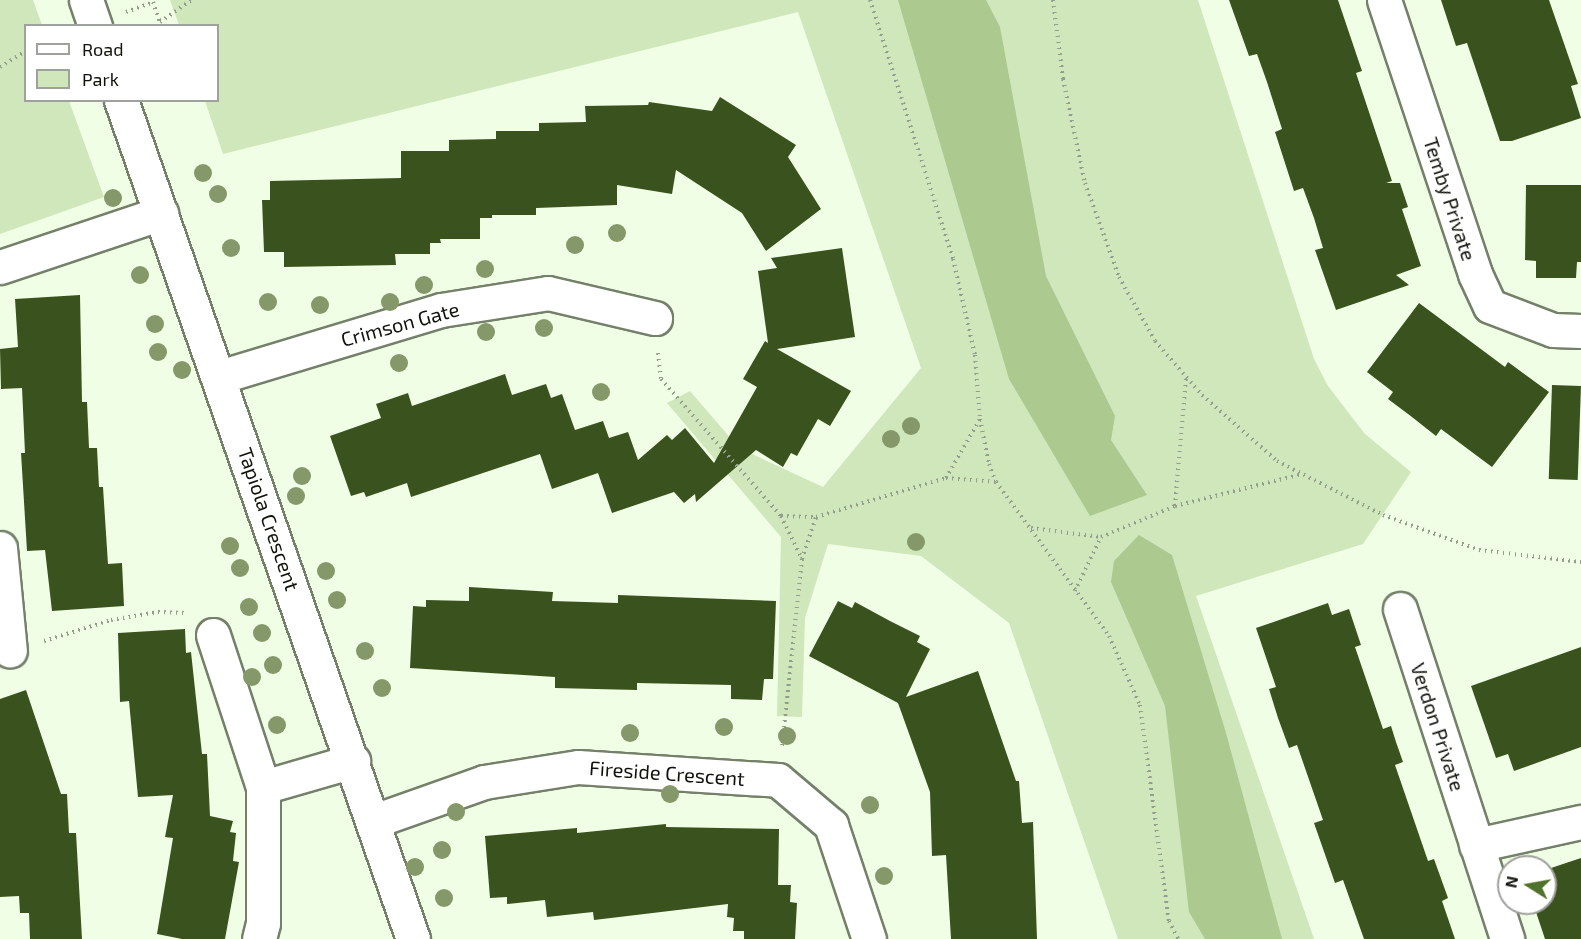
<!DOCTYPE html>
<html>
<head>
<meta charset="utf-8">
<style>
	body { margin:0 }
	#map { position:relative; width:1581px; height:939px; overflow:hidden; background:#f0fee5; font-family:"Exo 2",sans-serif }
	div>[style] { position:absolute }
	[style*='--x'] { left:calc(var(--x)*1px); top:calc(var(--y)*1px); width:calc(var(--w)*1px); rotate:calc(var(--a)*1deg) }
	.green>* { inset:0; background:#d0e7bb }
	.forest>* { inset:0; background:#acc990 }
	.building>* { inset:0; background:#3a531e; transform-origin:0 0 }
	.path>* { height:4px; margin-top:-2px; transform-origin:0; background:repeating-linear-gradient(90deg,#939d8b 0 1.5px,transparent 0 6px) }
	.roads { filter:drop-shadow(2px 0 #75806a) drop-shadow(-2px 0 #75806a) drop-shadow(0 2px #75806a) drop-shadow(0 -2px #75806a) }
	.minor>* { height:33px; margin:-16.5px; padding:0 16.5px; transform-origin:16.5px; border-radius:16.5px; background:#fff }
	.tertiary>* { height:33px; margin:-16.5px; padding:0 16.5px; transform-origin:16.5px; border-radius:16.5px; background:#fff }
	.trees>* { width:18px; height:18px; margin:-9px; border-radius:50%; background:#84986a }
	span { translate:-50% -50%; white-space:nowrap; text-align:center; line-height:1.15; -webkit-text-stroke:6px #fff; paint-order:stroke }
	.street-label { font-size:20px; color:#0f130b }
	.legend { position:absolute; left:24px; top:24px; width:195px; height:78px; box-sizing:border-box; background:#fff; border:2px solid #9fa19d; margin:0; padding:8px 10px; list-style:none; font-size:18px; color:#0f130b }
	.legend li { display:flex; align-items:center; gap:12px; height:30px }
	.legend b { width:30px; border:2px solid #9fa19d }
	.north { position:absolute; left:1497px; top:855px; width:60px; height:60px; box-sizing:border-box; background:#fff; border:2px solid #9fa19d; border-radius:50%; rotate:281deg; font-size:16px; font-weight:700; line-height:24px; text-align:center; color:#0f130b }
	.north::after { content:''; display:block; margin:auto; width:21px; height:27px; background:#51722a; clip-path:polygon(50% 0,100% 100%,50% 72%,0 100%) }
</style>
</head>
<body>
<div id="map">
	<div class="green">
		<i style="clip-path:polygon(0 0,33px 0,42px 25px,26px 26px,26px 100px,69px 101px,104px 197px,0 234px)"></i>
		<i style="clip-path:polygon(170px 0,1198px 0,1314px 359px,1328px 386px,1365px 434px,1411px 472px,1363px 544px,1196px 596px,1314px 939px,1118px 939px,1009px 623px,921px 556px,828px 544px,805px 618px,802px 717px,777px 716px,781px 537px,667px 403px,690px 391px,739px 448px,823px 487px,921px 368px,798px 12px,223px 154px,205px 101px,218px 100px,218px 26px,179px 25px)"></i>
	</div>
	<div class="forest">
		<i style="clip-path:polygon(898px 0,986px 0,1000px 27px,1046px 276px,1115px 416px,1111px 440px,1147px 495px,1090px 516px,1009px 379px)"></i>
		<i style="clip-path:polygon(1139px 535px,1172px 555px,1226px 733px,1282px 939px,1205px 939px,1189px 912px,1165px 706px,1111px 582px,1114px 561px)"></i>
	</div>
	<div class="building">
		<i style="clip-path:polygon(1229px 0,1338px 0,1362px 71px,1356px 73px,1392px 181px,1386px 183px,1400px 183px,1408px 207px,1402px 209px,1421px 266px,1396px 275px,1409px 285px,1336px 310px,1315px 250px,1323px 248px,1314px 218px,1303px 188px,1294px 191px,1275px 132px,1282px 129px,1267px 82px,1257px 54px,1249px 56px)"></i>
		<i style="clip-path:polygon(1441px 0,1549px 0,1578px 84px,1571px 86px,1581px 118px,1512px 141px,1500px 141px,1467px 43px,1456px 46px)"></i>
		<i style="clip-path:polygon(720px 97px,796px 145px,788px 157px,821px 209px,766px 251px,742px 213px,676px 170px,672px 194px,617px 185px,617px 205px,536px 208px,536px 215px,492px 215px,492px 218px,480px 218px,480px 239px,440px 239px,441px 243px,430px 243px,430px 254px,395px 254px,396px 265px,284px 267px,284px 252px,264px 252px,262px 200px,270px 200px,270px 181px,401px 178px,401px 151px,449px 151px,449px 140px,496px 139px,496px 131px,539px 131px,539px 123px,586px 122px,585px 106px,648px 105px,649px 102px,712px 111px)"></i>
		<i style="clip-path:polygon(1526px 185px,1581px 185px,1581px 262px,1577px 262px,1576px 278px,1536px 278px,1536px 261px,1525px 260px)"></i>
		<i style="clip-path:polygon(842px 248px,855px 337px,777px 349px,851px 391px,830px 426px,818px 419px,797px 456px,791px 453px,783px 467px,756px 450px,696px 502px,695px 494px,684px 503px,674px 492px,612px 513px,598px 473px,552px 489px,540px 454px,411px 497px,407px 483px,366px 497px,364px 492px,351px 496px,330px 436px,381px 418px,376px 404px,408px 393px,412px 406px,505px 374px,512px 395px,546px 384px,551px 398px,562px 394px,575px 430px,603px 421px,609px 438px,628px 432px,638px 460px,667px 435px,672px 440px,685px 428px,714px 463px,757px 387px,743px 379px,765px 341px,768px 343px,758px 271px,777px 268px,771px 258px)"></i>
		<i style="clip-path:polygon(80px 295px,82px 402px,87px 402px,89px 448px,97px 448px,99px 487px,103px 487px,108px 564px,122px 563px,124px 606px,52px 611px,45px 550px,27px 551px,21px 453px,25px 453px,22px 388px,1px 389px,0 349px,18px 347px,15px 299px)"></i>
		<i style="clip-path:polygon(1419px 303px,1505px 367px,1508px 362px,1549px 392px,1492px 467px,1441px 429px,1436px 436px,1412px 417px,1388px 399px,1393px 392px,1367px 372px)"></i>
		<i style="left:1552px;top:385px;width:29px;height:94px;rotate:2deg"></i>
		<i style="clip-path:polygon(469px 587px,553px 592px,552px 601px,618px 603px,618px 595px,776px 601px,773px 679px,764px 679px,762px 700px,731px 699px,731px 685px,637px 683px,637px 690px,555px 688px,555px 677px,410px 668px,413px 606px,426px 607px,426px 600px,469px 601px)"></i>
		<i style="clip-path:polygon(838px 601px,852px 608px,855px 602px,890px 621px,920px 636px,917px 642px,930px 649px,906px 697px,978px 671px,1016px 781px,1019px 781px,1022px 823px,1033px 822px,1037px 939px,951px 939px,946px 855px,932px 856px,930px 792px,898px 703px,809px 656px)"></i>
		<i style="clip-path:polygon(1328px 603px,1332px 615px,1349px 609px,1361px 645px,1355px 647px,1383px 729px,1391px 726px,1396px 742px,1403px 762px,1395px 765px,1428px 861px,1434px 859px,1448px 898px,1442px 901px,1455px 939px,1364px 939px,1343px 880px,1335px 883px,1314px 823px,1323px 820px,1297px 745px,1289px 748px,1278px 718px,1269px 689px,1276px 687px,1256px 628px)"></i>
		<i style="clip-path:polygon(185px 629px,186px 653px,191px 652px,202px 754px,207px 754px,210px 816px,233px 821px,230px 832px,236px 833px,233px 861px,239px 862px,225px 939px,182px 939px,157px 934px,173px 838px,165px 837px,173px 795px,138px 797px,129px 701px,120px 702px,118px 633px)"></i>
		<i style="clip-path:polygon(1581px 647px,1581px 747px,1514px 771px,1508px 754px,1496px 758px,1471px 686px)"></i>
		<i style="clip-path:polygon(26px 690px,61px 794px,67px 794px,69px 833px,76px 833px,82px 939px,30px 939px,29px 913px,20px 913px,19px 896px,0 897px,0 699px)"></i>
		<i style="clip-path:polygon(666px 824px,666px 827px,779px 829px,778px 885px,791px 885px,790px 902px,797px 903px,795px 939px,744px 939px,744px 931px,733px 931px,734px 918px,727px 917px,728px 904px,594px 920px,593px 912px,547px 917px,545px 900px,507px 904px,507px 897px,490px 898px,485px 836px,577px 828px,577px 833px)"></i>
		<i style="clip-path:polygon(1581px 858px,1581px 939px,1545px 939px,1533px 903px,1545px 903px,1545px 870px)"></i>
	</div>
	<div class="path">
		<i style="--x:870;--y:0;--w:272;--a:72.2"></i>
		<i style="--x:953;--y:259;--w:98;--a:77.1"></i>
		<i style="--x:975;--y:355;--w:64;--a:85.5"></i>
		<i style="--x:980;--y:419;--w:46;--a:78.7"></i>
		<i style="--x:989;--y:464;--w:19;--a:69"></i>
		<i style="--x:996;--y:482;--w:191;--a:53.7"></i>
		<i style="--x:1109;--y:636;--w:76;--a:65.8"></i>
		<i style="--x:1140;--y:705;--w:218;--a:82.4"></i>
		<i style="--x:1169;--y:921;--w:20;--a:63"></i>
		<i style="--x:1053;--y:0;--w:80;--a:82.8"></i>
		<i style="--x:1063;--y:79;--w:106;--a:78.1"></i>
		<i style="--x:1085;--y:183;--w:100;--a:70.1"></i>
		<i style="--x:1119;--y:277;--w:73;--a:60.6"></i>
		<i style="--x:1155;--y:341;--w:72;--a:49"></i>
		<i style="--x:1202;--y:395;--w:100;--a:41.3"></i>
		<i style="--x:1277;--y:461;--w:119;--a:27"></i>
		<i style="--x:1383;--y:515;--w:102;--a:20"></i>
		<i style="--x:1479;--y:550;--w:103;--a:6.7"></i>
		<i style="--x:126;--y:12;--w:29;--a:-20"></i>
		<i style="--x:153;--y:2;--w:21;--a:71"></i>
		<i style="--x:160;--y:22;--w:39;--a:-35"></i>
		<i style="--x:0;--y:67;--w:31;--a:-32"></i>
		<i style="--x:658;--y:353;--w:26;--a:83"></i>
		<i style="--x:661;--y:379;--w:182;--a:48.8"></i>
		<i style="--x:781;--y:516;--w:48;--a:64"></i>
		<i style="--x:802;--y:559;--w:189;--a:96.1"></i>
		<i style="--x:946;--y:478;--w:68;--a:-60"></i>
		<i style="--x:1175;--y:506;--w:129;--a:-85.1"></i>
		<i style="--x:781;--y:516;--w:35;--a:2"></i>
		<i style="--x:816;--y:517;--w:136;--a:-16.7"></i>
		<i style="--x:946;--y:478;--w:50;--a:4.6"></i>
		<i style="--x:1031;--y:528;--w:71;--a:7.3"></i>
		<i style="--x:802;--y:559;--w:44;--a:-71.6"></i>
		<i style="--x:1075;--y:591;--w:60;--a:-64.3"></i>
		<i style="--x:1101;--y:537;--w:80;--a:-22.7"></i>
		<i style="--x:1175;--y:506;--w:131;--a:-14.1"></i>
		<i style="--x:44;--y:641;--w:70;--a:-17.4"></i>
		<i style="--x:111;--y:620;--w:48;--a:-9.7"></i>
		<i style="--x:158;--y:612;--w:27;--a:2"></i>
	</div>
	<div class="roads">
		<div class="minor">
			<i style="--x:1384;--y:0;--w:289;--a:71.6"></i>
			<i style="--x:1475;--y:274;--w:35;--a:65"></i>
			<i style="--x:1490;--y:306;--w:67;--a:20.9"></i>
			<i style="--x:1553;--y:330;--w:28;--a:2"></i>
			<i style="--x:0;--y:267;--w:170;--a:-18.5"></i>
			<i style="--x:219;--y:377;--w:232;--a:-16.8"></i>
			<i style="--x:441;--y:310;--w:108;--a:-9"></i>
			<i style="--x:548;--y:293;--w:110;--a:13.2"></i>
			<i style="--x:0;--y:548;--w:103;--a:84.5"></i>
			<i style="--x:1400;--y:609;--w:347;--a:72"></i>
			<i style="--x:213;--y:635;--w:160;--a:71.8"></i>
			<i style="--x:263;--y:787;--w:136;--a:90"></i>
			<i style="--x:263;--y:923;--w:16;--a:104"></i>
			<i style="--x:263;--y:787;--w:94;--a:-16.1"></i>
			<i style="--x:374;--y:821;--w:117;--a:-19.5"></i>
			<i style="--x:484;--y:782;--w:95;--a:-9.1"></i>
			<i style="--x:578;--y:767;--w:200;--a:3.7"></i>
			<i style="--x:778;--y:780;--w:70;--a:40.3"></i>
			<i style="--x:831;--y:825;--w:120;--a:71.6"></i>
			<i style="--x:1476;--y:845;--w:107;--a:-12.4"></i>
		</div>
		<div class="tertiary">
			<i style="--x:86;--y:0;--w:28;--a:71"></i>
			<i style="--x:121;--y:100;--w:888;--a:70.81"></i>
		</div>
	</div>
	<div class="trees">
		<i style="left:203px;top:173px"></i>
		<i style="left:218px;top:194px"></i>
		<i style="left:113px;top:198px"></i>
		<i style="left:617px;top:233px"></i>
		<i style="left:575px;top:245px"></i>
		<i style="left:231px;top:248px"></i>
		<i style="left:485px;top:269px"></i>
		<i style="left:140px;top:275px"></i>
		<i style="left:424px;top:285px"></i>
		<i style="left:268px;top:302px"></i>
		<i style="left:390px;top:302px"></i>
		<i style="left:320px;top:305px"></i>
		<i style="left:155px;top:324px"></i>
		<i style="left:544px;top:328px"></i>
		<i style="left:486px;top:332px"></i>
		<i style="left:158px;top:352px"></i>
		<i style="left:399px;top:363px"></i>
		<i style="left:182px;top:370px"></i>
		<i style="left:601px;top:392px"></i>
		<i style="left:911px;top:426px"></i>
		<i style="left:891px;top:439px"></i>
		<i style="left:302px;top:476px"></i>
		<i style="left:296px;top:496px"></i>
		<i style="left:916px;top:542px"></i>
		<i style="left:230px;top:546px"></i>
		<i style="left:240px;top:568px"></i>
		<i style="left:326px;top:571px"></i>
		<i style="left:337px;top:600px"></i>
		<i style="left:249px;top:607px"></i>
		<i style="left:262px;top:633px"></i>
		<i style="left:365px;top:651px"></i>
		<i style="left:273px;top:665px"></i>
		<i style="left:252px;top:677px"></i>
		<i style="left:382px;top:688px"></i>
		<i style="left:277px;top:725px"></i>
		<i style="left:724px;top:727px"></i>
		<i style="left:630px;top:733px"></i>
		<i style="left:787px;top:736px"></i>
		<i style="left:670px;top:794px"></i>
		<i style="left:870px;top:805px"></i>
		<i style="left:456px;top:812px"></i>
		<i style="left:442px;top:850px"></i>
		<i style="left:415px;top:867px"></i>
		<i style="left:884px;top:876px"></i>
		<i style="left:444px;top:898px"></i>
	</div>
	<div class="street-label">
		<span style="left:1450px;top:199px;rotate:72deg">Temby Private</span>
		<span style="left:400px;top:324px;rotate:-15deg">Crimson Gate</span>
		<span style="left:269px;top:519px;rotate:71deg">Tapiola Crescent</span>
		<span style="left:1438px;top:727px;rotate:72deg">Verdon Private</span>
		<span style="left:667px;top:773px;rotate:4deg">Fireside Crescent</span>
	</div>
	<ul class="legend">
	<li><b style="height:8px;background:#fff"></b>Road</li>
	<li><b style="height:16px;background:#d0e7bb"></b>Park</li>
	</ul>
	<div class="north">N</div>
</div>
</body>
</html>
